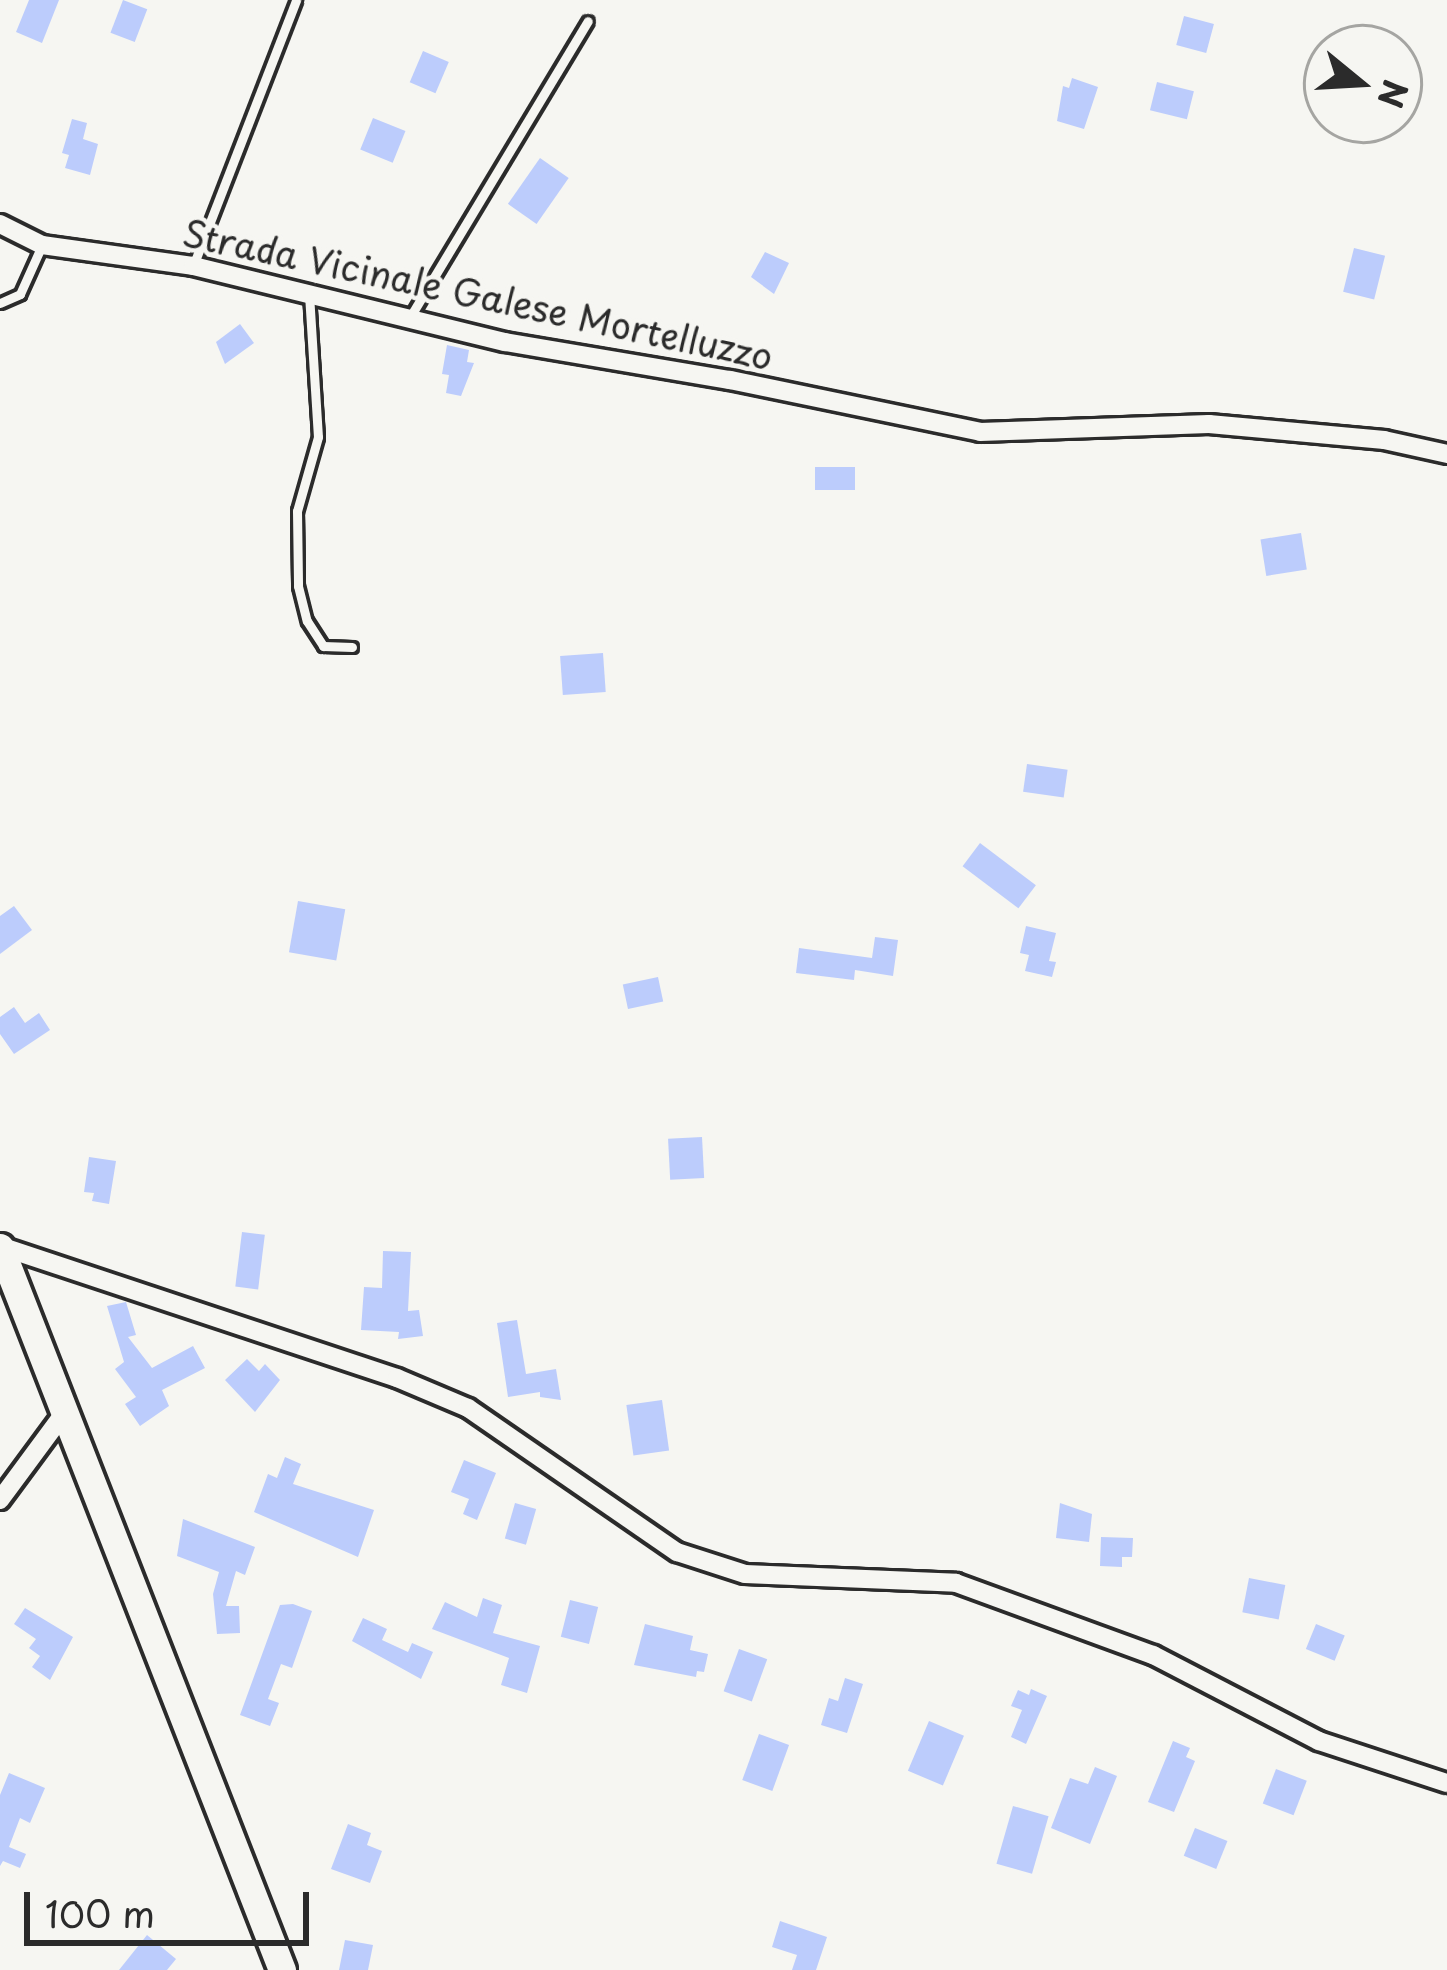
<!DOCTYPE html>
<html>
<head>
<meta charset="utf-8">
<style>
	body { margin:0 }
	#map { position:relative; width:1447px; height:1970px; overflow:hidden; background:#f6f6f2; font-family:"Playpen Sans",sans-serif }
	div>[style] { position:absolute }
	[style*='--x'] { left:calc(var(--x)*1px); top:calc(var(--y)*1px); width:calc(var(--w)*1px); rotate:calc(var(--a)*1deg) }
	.building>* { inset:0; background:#bcccfc; transform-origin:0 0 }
	.roads { filter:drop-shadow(3px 0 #2b2b2b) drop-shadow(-3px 0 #2b2b2b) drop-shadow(0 3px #2b2b2b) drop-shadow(0 -3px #2b2b2b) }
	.lane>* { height:9px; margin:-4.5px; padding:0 4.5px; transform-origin:4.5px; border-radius:4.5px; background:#f6f6f2 }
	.street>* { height:18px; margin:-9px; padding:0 9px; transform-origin:9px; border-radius:9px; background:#f6f6f2 }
	.secondary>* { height:27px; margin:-13.5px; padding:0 13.5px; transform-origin:13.5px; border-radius:13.5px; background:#f6f6f2 }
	span { translate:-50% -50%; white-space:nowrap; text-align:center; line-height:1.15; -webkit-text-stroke:9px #f6f6f2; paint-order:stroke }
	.street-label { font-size:36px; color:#2b2b2b }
	.north { position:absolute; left:1303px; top:24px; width:120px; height:120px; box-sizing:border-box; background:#f6f6f2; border:3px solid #a5a5a2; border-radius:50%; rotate:108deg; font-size:33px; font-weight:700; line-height:48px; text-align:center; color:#2b2b2b }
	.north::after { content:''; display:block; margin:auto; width:42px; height:54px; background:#2b2b2b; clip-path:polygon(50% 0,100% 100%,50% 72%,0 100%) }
	.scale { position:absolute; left:24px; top:1892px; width:285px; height:54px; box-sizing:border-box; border:6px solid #2b2b2b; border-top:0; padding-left:15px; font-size:36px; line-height:42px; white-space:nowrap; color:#2b2b2b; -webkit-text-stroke:9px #f6f6f2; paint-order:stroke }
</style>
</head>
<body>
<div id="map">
	<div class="building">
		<i style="clip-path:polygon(29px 0,59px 0,42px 43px,16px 32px)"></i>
		<i style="left:123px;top:0;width:26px;height:35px;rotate:21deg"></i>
		<i style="left:1184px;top:16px;width:31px;height:30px;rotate:15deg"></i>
		<i style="left:423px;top:51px;width:28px;height:34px;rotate:23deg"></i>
		<i style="clip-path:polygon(1072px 78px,1098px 87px,1084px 129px,1057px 121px,1063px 86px,1069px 88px)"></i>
		<i style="left:1157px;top:82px;width:38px;height:29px;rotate:14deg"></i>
		<i style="left:373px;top:118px;width:35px;height:34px;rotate:22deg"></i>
		<i style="clip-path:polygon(72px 119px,87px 123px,83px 139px,98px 144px,90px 175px,65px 168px,69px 155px,62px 153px)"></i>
		<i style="left:540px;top:158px;width:35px;height:56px;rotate:35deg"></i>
		<i style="left:1354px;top:248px;width:32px;height:45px;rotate:14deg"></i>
		<i style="clip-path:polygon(765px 252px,789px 263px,774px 294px,751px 277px)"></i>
		<i style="clip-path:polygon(240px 324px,254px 343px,225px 364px,216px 342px)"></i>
		<i style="clip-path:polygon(447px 345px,469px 350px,467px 362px,474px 363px,461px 396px,446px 393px,449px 375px,442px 374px)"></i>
		<i style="left:815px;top:467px;width:40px;height:23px"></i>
		<i style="left:1301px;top:533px;width:37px;height:41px;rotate:81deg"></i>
		<i style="left:603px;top:653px;width:39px;height:43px;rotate:86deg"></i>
		<i style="left:1027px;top:764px;width:41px;height:28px;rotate:8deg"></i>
		<i style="left:980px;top:843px;width:70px;height:29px;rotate:37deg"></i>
		<i style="left:298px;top:901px;width:48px;height:52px;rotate:10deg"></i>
		<i style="clip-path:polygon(14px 906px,32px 930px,0 954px,0 916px)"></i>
		<i style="clip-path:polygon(1026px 926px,1056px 933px,1049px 961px,1056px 962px,1052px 977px,1025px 971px,1029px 955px,1020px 953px)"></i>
		<i style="clip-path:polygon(875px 937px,898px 940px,893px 976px,855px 970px,854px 980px,796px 973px,799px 948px,872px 958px)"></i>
		<i style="left:658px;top:977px;width:25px;height:36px;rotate:78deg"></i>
		<i style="clip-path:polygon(14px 1007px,25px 1023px,39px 1013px,50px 1030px,14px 1054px,0 1034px,0 1017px)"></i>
		<i style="left:702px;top:1137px;width:41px;height:34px;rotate:87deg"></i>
		<i style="clip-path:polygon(89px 1157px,116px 1161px,109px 1204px,92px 1201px,94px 1193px,84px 1192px)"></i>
		<i style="left:242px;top:1232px;width:23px;height:55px;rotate:7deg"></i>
		<i style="clip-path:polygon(383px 1251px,411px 1252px,408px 1311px,419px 1310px,423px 1336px,398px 1339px,399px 1332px,361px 1330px,364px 1287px,382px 1288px)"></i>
		<i style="clip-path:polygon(126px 1302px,136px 1335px,128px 1337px,152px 1368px,193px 1346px,205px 1368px,162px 1390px,169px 1406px,140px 1426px,125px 1404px,136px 1397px,115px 1369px,124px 1362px,107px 1306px)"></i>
		<i style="clip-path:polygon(517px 1320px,526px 1374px,556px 1369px,561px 1400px,540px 1397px,540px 1392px,508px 1397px,497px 1323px)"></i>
		<i style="clip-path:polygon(247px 1359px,259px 1371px,265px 1364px,280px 1380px,255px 1412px,225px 1380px)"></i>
		<i style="left:662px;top:1400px;width:51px;height:36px;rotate:82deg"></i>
		<i style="clip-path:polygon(285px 1457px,301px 1464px,293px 1484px,374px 1510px,358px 1557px,254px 1512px,268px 1474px,277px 1478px)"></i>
		<i style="clip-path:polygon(464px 1460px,496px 1473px,477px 1520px,463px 1514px,469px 1499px,451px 1492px)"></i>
		<i style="left:515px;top:1503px;width:22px;height:37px;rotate:16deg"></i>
		<i style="clip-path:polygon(1060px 1503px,1092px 1514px,1089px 1542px,1056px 1538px)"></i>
		<i style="clip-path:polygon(183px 1519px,255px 1547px,245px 1575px,236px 1571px,226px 1606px,239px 1606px,240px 1633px,217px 1634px,213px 1594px,219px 1572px,177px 1556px)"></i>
		<i style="clip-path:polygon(1101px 1537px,1133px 1538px,1132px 1557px,1122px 1557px,1122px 1567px,1100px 1566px)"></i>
		<i style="left:1249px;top:1578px;width:37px;height:35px;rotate:11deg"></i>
		<i style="clip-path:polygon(483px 1598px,502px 1605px,493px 1633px,540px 1646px,527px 1693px,501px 1685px,509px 1658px,432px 1629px,445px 1602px,477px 1617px)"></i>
		<i style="left:570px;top:1600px;width:29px;height:38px;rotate:14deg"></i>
		<i style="clip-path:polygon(293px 1604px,312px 1611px,292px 1668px,281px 1664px,268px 1699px,279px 1703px,270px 1726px,240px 1715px,280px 1605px)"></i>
		<i style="clip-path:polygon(25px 1608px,73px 1637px,50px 1680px,32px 1667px,40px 1656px,29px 1648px,36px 1639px,14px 1624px)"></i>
		<i style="clip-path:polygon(363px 1618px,387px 1629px,382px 1640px,408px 1652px,412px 1643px,433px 1652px,421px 1679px,352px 1641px)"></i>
		<i style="clip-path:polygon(645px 1624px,693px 1636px,690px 1650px,708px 1654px,704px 1672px,697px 1671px,696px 1677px,634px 1665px)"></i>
		<i style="left:1316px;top:1624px;width:31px;height:27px;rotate:22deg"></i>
		<i style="left:739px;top:1649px;width:30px;height:45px;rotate:20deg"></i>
		<i style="clip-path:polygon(845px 1678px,863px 1684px,847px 1733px,821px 1725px,829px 1698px,838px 1701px)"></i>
		<i style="clip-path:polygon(1031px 1689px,1047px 1696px,1026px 1744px,1011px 1737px,1022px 1710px,1011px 1706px,1018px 1690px,1029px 1695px)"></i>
		<i style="left:929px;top:1721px;width:38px;height:54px;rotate:23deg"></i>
		<i style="left:759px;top:1734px;width:32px;height:49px;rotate:20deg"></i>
		<i style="clip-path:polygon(1173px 1741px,1190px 1748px,1186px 1757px,1195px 1761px,1174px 1812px,1148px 1802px)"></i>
		<i style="clip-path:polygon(1095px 1767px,1117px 1776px,1090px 1844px,1051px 1828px,1070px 1778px,1088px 1784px)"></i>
		<i style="left:1276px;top:1769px;width:33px;height:37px;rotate:21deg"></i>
		<i style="clip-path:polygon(9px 1773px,45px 1788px,30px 1823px,20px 1818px,9px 1847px,26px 1854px,20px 1868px,3px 1861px,0 1866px,0 1795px)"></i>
		<i style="left:1013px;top:1806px;width:37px;height:60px;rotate:16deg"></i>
		<i style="clip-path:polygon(348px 1824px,371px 1833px,367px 1845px,382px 1851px,370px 1883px,331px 1869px)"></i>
		<i style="left:1195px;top:1828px;width:35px;height:30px;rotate:22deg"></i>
		<i style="clip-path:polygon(780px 1921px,827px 1937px,816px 1970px,792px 1970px,797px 1955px,772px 1947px)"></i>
		<i style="clip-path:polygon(147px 1935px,176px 1959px,167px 1970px,119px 1970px)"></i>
		<i style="clip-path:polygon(345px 1940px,373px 1945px,368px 1970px,339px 1970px)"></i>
	</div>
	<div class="roads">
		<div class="lane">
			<i style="--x:193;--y:266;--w:285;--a:-68.8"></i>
			<i style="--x:309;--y:294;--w:143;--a:86.4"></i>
			<i style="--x:318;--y:437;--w:77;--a:105.8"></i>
			<i style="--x:297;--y:511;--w:75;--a:89.2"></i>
			<i style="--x:298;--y:586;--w:36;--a:76"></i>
			<i style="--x:307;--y:621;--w:30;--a:57"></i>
			<i style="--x:323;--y:646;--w:29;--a:2"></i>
			<i style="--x:0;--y:303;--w:22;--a:-24"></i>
			<i style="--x:20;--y:294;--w:54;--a:-65.8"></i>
			<i style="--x:410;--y:317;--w:345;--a:-59"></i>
		</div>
		<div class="street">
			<i style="--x:0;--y:224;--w:47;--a:26.6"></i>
			<i style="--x:42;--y:245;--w:152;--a:7.9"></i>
			<i style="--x:193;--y:266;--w:321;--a:13.7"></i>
			<i style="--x:505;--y:342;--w:228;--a:9.6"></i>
			<i style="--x:730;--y:380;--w:255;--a:11.7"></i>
			<i style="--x:980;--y:432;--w:229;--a:-2"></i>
			<i style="--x:1209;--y:424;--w:176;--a:5.2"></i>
			<i style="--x:1384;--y:440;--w:65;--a:12.5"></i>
			<i style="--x:0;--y:1246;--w:418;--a:18.4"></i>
			<i style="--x:397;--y:1378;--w:77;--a:22.9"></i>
			<i style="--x:468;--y:1408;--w:254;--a:34.6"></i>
			<i style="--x:677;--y:1552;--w:71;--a:17.9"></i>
			<i style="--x:745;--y:1574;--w:211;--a:2.4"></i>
			<i style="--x:956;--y:1583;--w:210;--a:20.1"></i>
			<i style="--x:1153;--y:1655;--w:187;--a:27.4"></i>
			<i style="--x:1319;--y:1741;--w:135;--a:18.2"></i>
			<i style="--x:0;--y:1500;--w:113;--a:-53.6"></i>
		</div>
		<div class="secondary">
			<i style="--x:0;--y:1247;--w:776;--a:68.69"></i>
		</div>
	</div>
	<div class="street-label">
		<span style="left:478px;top:294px;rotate:12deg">Strada Vicinale Galese Mortelluzzo</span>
	</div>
	<div class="north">N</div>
	<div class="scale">100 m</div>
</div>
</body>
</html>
